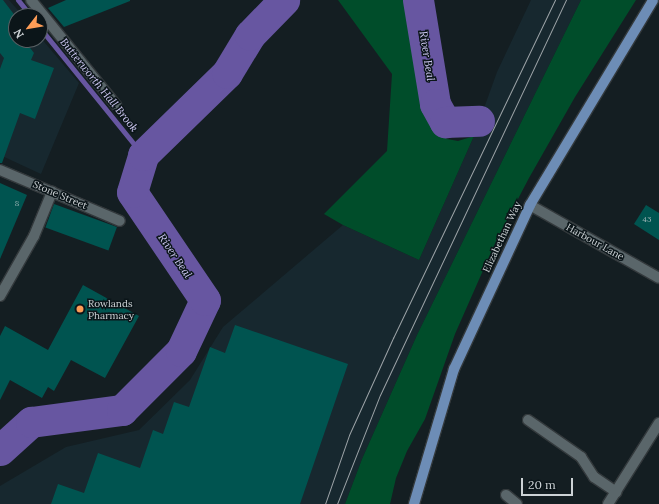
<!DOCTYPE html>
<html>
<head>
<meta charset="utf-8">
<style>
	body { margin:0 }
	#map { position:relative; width:659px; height:504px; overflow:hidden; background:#141e22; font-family:Lora,serif }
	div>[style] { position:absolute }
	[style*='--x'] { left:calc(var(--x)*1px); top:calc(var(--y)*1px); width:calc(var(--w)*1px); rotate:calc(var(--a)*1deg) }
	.built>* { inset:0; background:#17282f }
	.green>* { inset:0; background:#004d2a }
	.stream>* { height:5px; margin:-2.5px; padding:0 2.5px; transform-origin:2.5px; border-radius:2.5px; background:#6756a1 }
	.river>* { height:31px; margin:-15.5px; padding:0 15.5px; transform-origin:15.5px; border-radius:15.5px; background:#6756a1 }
	.building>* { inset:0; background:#005450; transform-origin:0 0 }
	.roads { filter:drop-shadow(1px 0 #33393c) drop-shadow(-1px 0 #33393c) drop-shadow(0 1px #33393c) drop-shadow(0 -1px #33393c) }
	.minor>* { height:10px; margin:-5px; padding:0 5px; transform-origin:5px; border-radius:5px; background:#5a666a }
	.major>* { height:10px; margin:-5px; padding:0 5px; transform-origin:5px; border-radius:5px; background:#6d8db6 }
	.tram>* { height:1px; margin:-0.5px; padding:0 0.5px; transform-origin:0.5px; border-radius:0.5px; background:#9ca3a7 }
	.dots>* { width:11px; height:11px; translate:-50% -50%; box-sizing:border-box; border:2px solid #0b1519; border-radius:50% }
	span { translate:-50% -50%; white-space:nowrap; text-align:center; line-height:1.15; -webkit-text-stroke:3px #0b1519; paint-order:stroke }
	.number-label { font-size:8px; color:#9ab3b4 }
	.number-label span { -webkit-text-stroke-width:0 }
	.street-label { font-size:10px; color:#cdd3d6 }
	.poi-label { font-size:10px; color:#cdd3d6 }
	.left { translate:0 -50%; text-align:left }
	.water-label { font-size:11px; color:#cdc7f1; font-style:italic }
	.north { position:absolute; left:8px; top:8px; width:40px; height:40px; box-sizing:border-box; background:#0b1519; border:1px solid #596165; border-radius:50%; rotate:239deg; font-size:11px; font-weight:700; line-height:16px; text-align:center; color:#cdd3d6 }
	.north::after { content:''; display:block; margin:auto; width:14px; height:18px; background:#fd9c56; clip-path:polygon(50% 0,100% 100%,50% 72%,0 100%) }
	.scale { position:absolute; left:521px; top:478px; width:52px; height:18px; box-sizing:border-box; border:2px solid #cdd3d6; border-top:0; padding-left:5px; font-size:12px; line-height:14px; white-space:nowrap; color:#cdd3d6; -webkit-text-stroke:3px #0b1519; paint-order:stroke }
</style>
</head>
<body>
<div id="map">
	<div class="built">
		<i style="clip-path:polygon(0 0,9px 0,23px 16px,16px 16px,16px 40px,40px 40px,40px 37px,79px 83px,41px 174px,0 155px)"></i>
		<i style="clip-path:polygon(531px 0,581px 0,417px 335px,362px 459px,345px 504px,0 504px,0 486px,66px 447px,139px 430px,190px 380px,223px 327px,343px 225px,419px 260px,474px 136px,497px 72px)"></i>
	</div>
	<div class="green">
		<i style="clip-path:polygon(338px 0,410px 0,421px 92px,430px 120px,437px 133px,447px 139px,458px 141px,474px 136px,419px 260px,343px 225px,324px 214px,387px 151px,392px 74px)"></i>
		<i style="clip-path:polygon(581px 0,636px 0,575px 97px,529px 178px,496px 241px,455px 334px,425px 419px,407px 451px,396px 478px,390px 504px,345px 504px,362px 459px,417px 335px)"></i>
	</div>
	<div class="stream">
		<i style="--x:18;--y:0;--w:21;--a:51"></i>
		<i style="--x:40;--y:28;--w:164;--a:51"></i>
	</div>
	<div class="river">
		<i style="--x:418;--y:0;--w:105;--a:80.7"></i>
		<i style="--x:435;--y:104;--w:21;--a:61"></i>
		<i style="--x:445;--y:122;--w:34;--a:-2"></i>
		<i style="--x:0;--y:450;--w:42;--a:-42.1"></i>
		<i style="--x:31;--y:422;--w:92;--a:-7.5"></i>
		<i style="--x:122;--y:410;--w:83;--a:-45"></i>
		<i style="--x:181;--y:351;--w:56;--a:-64.8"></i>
		<i style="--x:205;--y:300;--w:130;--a:-124.1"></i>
		<i style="--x:132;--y:192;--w:39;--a:-73"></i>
		<i style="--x:143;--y:155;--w:117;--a:-44.3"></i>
		<i style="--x:227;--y:73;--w:44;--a:-58.8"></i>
		<i style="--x:250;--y:35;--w:49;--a:-45.8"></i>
	</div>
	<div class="building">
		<i style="clip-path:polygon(0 0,3px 0,16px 17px,16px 40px,24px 40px,34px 53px,31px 60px,54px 68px,35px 119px,20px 113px,2px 163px,0 163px,0 69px,4px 58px,0 53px)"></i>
		<i style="clip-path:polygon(66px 0,130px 0,130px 1px,64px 27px,48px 8px)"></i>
		<i style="clip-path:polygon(0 183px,27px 195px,0 259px)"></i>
		<i style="left:54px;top:204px;width:67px;height:25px;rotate:20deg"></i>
		<i style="clip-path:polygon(646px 205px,659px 213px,659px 240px,634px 224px)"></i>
		<i style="clip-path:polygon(83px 285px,139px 316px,105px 378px,71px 360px,54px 391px,48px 387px,42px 398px,10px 380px,0 400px,0 336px,5px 326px,48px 350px)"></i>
		<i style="clip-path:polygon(235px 325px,348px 364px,300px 504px,51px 504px,58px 484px,84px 493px,98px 453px,140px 468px,153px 430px,163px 434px,174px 402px,189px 407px,210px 347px,225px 353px)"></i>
	</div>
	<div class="roads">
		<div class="minor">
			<i style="--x:31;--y:0;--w:135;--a:51"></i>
			<i style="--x:0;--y:170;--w:130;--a:23"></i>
			<i style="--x:530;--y:205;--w:148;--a:29.5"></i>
			<i style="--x:0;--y:296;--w:69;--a:-60.5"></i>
			<i style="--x:34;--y:236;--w:48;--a:-67.8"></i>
			<i style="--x:528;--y:420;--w:65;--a:34.9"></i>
			<i style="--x:581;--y:457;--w:24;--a:57"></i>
			<i style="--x:594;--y:477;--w:27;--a:34"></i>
			<i style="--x:506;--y:495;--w:14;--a:39"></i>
			<i style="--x:608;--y:504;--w:96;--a:-57.8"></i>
		</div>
		<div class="major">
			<i style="--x:414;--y:504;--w:141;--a:-73.5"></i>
			<i style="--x:454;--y:369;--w:181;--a:-65.1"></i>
			<i style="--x:530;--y:205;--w:239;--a:-59"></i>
		</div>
	</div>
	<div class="tram">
		<i style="--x:325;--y:504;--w:73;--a:-70.8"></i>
		<i style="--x:349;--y:435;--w:107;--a:-65.6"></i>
		<i style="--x:393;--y:338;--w:375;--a:-64.4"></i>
		<i style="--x:337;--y:504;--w:117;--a:-68.5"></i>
		<i style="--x:380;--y:395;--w:437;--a:-64.8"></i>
	</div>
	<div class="dots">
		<i style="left:80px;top:309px;background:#fd9c56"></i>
	</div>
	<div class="number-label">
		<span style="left:17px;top:204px">8</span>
		<span style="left:647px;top:220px">43</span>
	</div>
	<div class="street-label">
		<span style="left:60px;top:195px;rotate:23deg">Stone Street</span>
		<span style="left:502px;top:237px;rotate:-65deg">Elizabethan Way</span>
		<span style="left:595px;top:242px;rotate:29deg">Harbour Lane</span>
	</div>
	<div class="poi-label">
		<span class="left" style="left:88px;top:309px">Rowlands<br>Pharmacy</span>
	</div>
	<div class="water-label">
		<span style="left:427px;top:56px;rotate:81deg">River Beal</span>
		<span style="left:99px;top:85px;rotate:51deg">Butterworth Hall Brook</span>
		<span style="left:175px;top:256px;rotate:56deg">River Beal</span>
	</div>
	<div class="north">N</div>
	<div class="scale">20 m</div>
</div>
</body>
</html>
